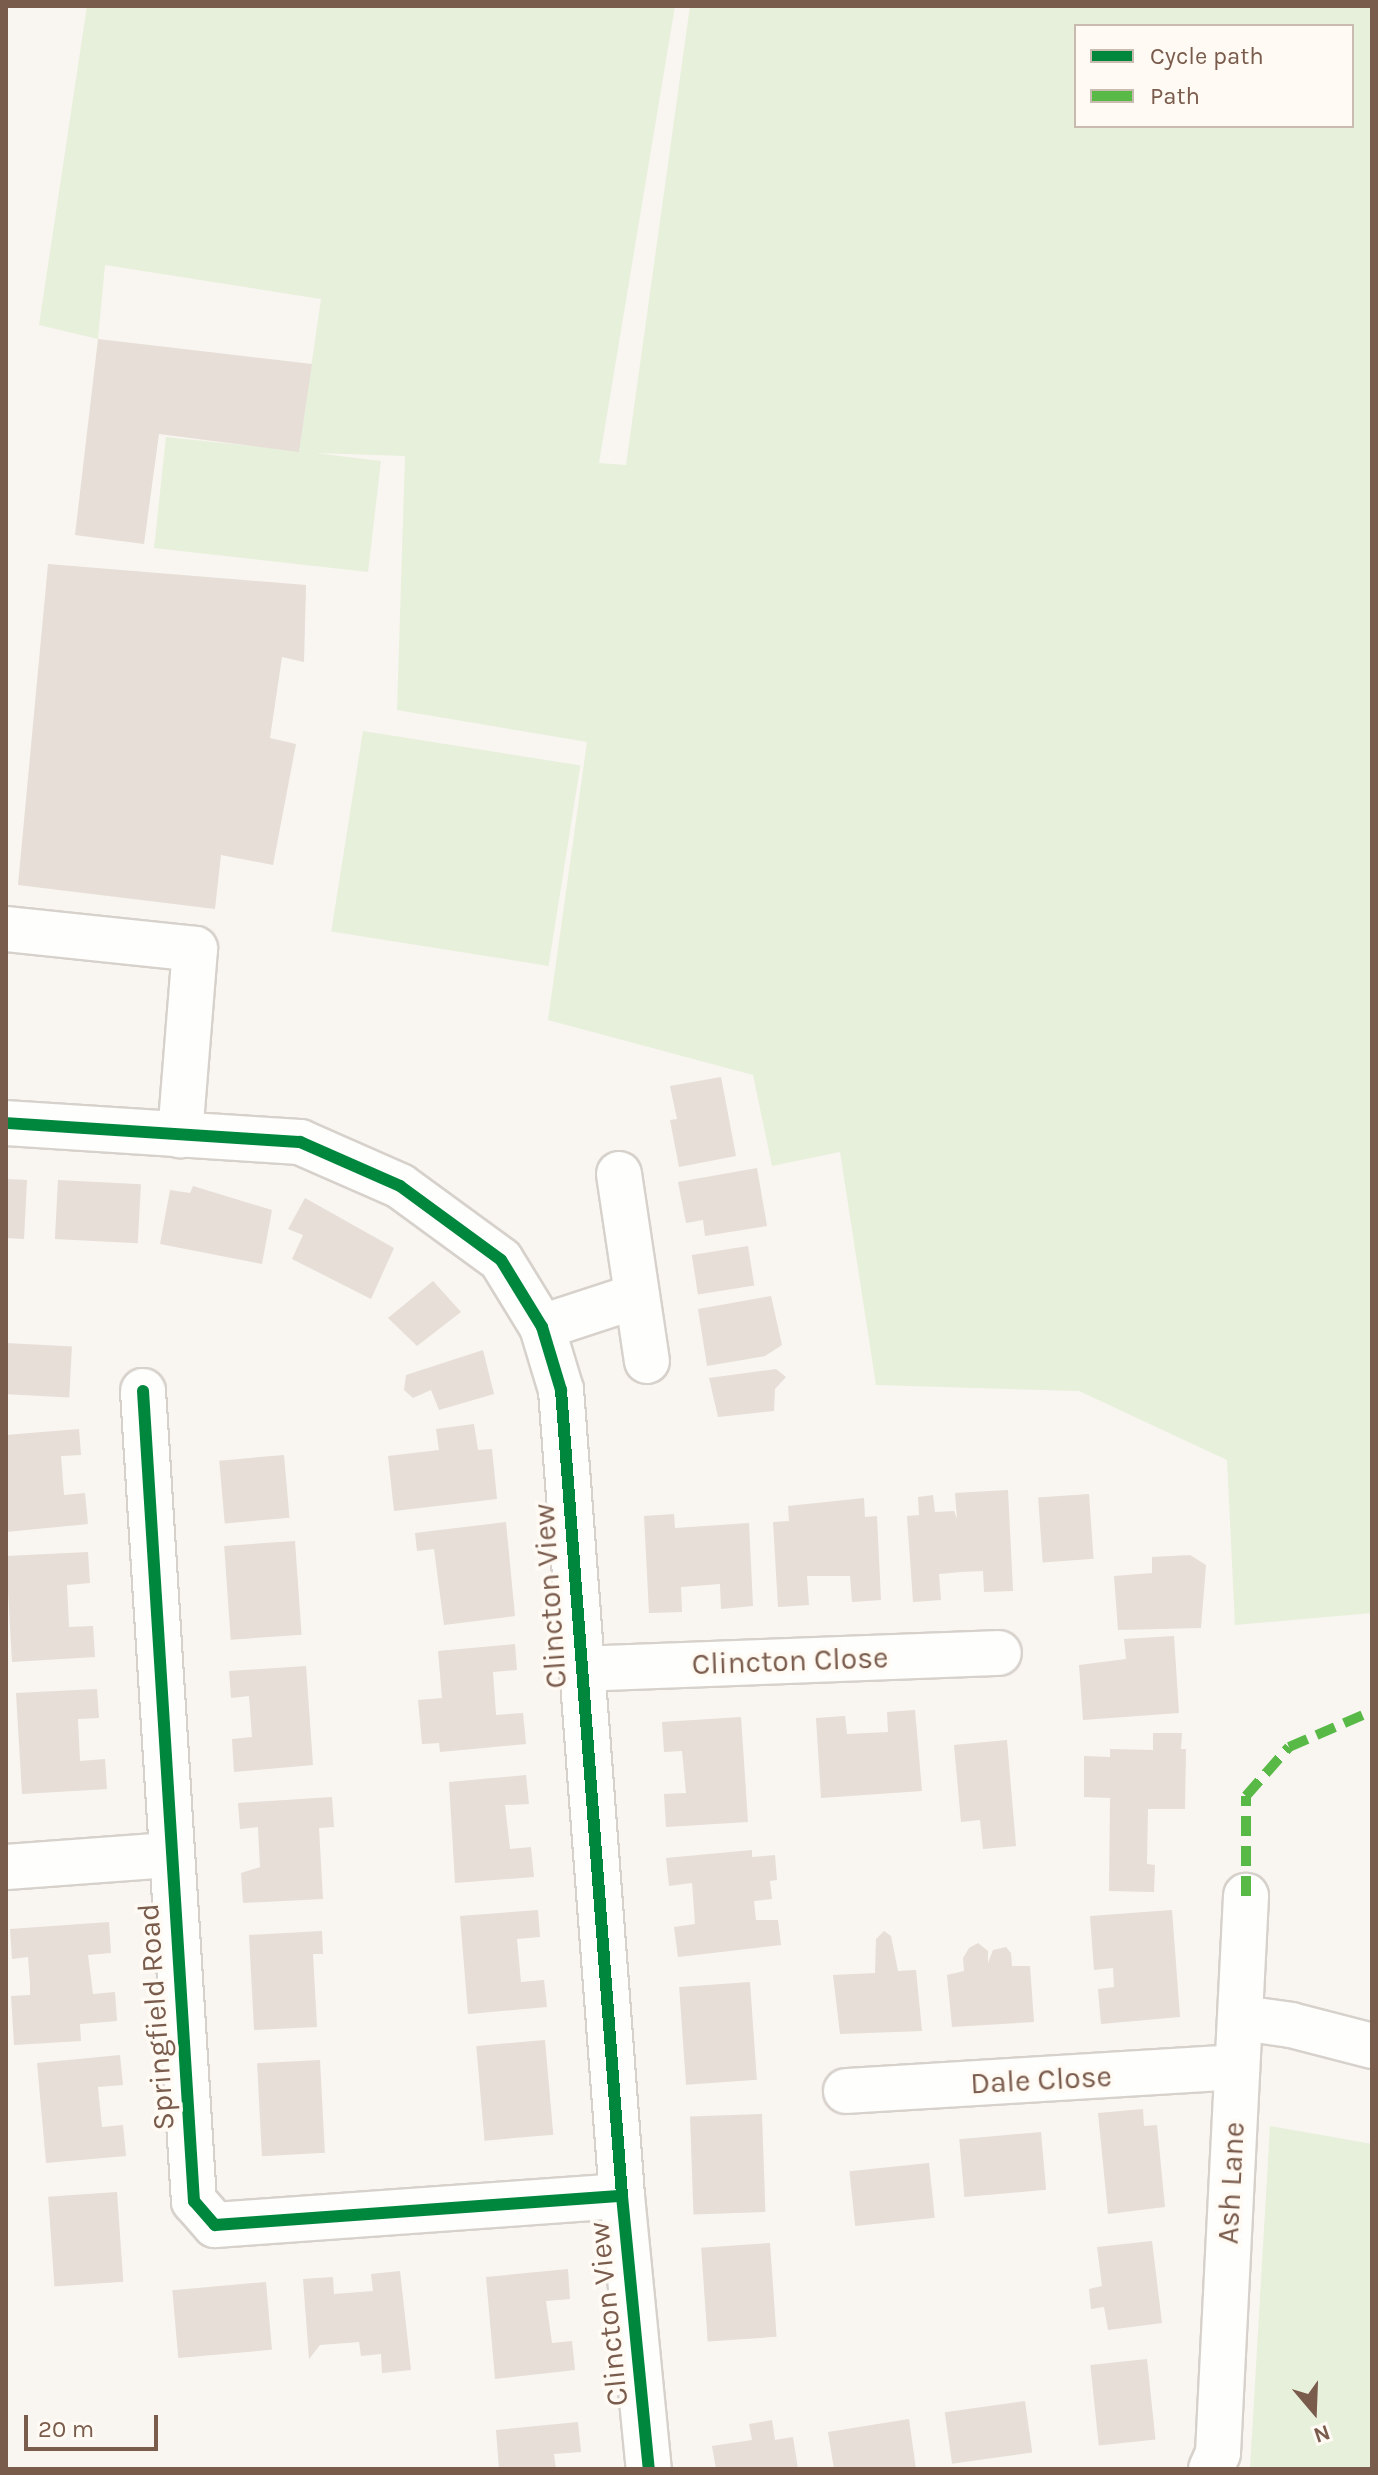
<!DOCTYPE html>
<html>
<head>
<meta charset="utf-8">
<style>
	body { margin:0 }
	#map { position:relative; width:1378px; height:2475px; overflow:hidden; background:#f9f5f0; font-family:Karla,sans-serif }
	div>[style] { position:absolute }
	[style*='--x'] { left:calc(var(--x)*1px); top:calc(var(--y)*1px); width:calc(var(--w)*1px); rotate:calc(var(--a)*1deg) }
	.green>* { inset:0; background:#e7f0db; transform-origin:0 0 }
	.building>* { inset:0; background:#e6ded7; transform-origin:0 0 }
	.roads { filter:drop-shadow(2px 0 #d7d1cb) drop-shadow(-2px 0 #d7d1cb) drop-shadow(0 2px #d7d1cb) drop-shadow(0 -2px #d7d1cb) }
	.minor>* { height:44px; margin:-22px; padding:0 22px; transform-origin:22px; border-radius:22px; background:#fefefd }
	.quiet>* { height:10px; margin-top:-5px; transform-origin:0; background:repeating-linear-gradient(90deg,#58b947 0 20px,transparent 0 30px) }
	.cycleway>* { height:12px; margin:-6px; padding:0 6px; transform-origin:6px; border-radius:6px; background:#00873e }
	span { translate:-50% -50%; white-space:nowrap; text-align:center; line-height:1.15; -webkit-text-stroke:7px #fffaf3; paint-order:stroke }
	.street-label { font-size:30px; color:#7a5c4d }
	.frame { position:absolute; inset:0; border:8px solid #7a5c4d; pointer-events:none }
	.legend { position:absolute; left:1074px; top:24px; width:280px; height:104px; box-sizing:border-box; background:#fffaf3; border:2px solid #cabbb1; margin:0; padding:10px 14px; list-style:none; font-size:24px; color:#7a5c4d }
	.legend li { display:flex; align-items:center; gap:16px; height:40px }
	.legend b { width:40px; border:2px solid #cabbb1 }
	.north { position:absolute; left:1274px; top:2371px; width:80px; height:80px; -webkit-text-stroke:6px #fffaf3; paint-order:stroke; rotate:161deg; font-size:22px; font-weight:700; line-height:32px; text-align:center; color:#7a5c4d }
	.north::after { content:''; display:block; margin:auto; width:28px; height:36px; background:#7a5c4d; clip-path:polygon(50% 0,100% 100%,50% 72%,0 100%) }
	.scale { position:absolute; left:24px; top:2415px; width:134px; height:36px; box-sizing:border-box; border:4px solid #7a5c4d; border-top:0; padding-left:10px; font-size:24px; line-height:28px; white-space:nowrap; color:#7a5c4d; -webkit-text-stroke:6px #fffaf3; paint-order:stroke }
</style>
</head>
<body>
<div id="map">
	<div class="green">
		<i style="clip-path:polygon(evenodd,87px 6px,675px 6px,599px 463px,626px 465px,690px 6px,1372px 6px,1372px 1613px,1235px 1625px,1227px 1460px,1079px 1391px,876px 1385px,840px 1152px,772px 1166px,753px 1075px,548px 1020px,587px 742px,397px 710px,405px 456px,315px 453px,381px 461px,368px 572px,154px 548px,166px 437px,299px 451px,321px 299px,105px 265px,98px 339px,39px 325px,87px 6px,1076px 26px,1352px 26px,1352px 126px,1076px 126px,1076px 26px)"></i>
		<i style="left:363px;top:731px;width:220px;height:203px;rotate:9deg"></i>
		<i style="clip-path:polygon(1270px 2126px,1372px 2144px,1372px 2469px,1250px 2469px)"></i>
	</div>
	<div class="building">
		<i style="clip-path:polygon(98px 339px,312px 364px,299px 452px,159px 434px,144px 544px,75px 535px)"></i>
		<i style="clip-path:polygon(48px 564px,306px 585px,304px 662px,282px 657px,270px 738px,296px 744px,273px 865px,221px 855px,215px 909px,18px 885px)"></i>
		<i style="clip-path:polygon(721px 1077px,736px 1156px,679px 1167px,670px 1120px,677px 1119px,670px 1086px)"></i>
		<i style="clip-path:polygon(757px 1168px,767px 1226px,705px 1236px,703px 1220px,686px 1223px,678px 1182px)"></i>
		<i style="clip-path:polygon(6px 1179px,27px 1180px,24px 1239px,6px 1238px)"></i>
		<i style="left:58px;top:1180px;width:83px;height:59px;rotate:3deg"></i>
		<i style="clip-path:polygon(193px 1186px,272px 1210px,262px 1264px,160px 1244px,170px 1190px,190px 1193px)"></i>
		<i style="clip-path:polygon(305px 1198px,394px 1248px,371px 1299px,292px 1259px,303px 1235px,288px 1229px)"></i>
		<i style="left:748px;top:1246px;width:40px;height:57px;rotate:81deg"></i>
		<i style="clip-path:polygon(433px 1281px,461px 1312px,417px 1346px,388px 1318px)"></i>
		<i style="clip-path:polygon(771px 1296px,782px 1345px,765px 1356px,707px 1366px,698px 1309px)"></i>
		<i style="left:6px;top:1343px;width:66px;height:51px;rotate:3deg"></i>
		<i style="clip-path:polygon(483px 1350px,494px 1394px,439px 1410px,431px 1390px,413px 1398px,404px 1390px,406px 1375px)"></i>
		<i style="clip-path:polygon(776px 1369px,786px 1377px,775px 1389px,774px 1411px,718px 1417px,709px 1378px)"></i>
		<i style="clip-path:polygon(474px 1424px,478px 1450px,492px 1449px,497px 1499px,394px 1511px,388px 1456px,439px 1450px,436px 1429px)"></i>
		<i style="clip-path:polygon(79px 1429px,81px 1455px,61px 1456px,64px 1495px,85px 1493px,88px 1524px,6px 1532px,6px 1435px)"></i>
		<i style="left:284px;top:1455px;width:63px;height:65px;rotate:85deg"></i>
		<i style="clip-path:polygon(1008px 1490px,1013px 1591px,984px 1592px,983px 1571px,960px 1572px,939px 1574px,941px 1600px,913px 1602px,907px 1516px,919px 1515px,918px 1497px,933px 1495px,935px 1512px,954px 1511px,957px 1519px,955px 1493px)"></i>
		<i style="left:1089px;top:1494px;width:65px;height:51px;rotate:86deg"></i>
		<i style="clip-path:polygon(864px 1498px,865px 1517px,877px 1516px,881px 1600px,852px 1602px,850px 1576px,807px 1576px,809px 1605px,778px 1607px,773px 1522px,789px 1521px,788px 1506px)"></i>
		<i style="clip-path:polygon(674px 1514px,675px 1528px,749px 1523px,753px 1606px,721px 1609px,720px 1584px,681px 1587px,682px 1612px,649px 1613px,644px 1516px)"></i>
		<i style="clip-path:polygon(506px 1522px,515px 1616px,444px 1625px,434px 1549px,417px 1551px,415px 1533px)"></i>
		<i style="left:295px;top:1541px;width:94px;height:71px;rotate:86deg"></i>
		<i style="clip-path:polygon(88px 1552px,90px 1583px,67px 1585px,69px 1627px,93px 1626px,95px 1657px,12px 1662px,6px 1556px)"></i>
		<i style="clip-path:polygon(1190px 1555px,1206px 1565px,1201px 1628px,1118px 1630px,1114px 1576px,1152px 1573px,1152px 1557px)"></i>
		<i style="clip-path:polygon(1174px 1636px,1179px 1713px,1083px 1720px,1079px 1665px,1126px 1659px,1124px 1639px)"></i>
		<i style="clip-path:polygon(515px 1644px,517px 1670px,493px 1672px,496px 1715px,523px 1713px,526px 1744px,440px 1752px,439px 1743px,422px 1744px,418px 1700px,442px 1698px,438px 1651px)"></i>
		<i style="clip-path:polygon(306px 1666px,313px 1765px,234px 1772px,232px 1739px,252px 1737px,249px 1696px,231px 1698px,229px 1671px)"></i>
		<i style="clip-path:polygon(97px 1689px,99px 1718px,78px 1719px,80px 1761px,105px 1759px,107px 1789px,22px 1794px,16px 1693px)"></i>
		<i style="clip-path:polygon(915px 1710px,922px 1791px,821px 1798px,816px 1718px,845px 1716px,847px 1734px,888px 1732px,887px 1712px)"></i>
		<i style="clip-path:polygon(741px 1717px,748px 1822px,666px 1827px,664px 1794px,686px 1793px,682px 1751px,664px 1752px,662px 1722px)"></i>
		<i style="clip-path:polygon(1153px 1733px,1182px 1733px,1181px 1749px,1186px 1749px,1185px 1809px,1148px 1809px,1147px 1864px,1155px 1865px,1154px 1892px,1109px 1891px,1110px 1798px,1084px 1797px,1084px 1756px,1110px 1757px,1110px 1749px,1153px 1750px)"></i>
		<i style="clip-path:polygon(1007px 1740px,1016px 1846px,983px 1849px,980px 1820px,961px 1822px,954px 1745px)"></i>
		<i style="clip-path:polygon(526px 1775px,529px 1804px,505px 1805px,510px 1849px,531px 1847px,534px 1877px,455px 1883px,449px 1782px)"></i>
		<i style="clip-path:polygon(332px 1797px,334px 1827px,319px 1828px,323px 1899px,243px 1903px,241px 1873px,260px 1867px,259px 1849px,258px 1827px,240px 1829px,238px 1803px)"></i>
		<i style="clip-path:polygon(752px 1850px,752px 1857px,775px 1855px,777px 1880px,770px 1881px,772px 1899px,754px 1901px,756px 1920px,778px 1920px,781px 1945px,678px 1957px,674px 1927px,695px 1924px,692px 1883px,669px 1886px,666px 1858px)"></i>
		<i style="clip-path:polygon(538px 1910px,540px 1937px,517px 1939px,521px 1982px,544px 1980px,547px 2007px,468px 2014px,460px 1916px)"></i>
		<i style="clip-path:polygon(1172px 1910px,1180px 2017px,1101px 2024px,1098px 1989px,1114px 1987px,1113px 1968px,1094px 1970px,1090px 1916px)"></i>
		<i style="clip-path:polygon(109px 1922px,111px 1953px,88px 1955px,93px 1994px,115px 1992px,117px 2021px,80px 2024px,81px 2041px,14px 2045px,11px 1996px,30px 1995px,30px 1983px,28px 1957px,12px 1959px,10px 1929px)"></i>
		<i style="clip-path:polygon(322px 1931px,323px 1954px,313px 1954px,317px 2027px,254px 2030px,249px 1935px)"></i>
		<i style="clip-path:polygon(884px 1931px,891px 1936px,898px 1971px,916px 1970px,922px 2031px,840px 2034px,833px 1975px,875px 1973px,876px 1939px)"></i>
		<i style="clip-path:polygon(978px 1943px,988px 1951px,988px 1963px,993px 1950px,1006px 1947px,1011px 1953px,1012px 1966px,1030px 1966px,1034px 2022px,952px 2027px,947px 1975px,964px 1971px,963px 1958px,969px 1948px)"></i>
		<i style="left:750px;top:1982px;width:98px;height:71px;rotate:86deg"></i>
		<i style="left:545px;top:2040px;width:95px;height:69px;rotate:85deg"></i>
		<i style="clip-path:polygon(120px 2055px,123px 2085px,98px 2087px,102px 2127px,123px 2125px,126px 2156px,46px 2163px,37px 2063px)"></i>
		<i style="left:320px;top:2060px;width:93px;height:63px;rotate:87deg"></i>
		<i style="clip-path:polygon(1143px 2109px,1144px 2126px,1157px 2125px,1165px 2207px,1108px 2214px,1098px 2113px)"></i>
		<i style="left:762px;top:2114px;width:98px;height:72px;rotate:88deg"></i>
		<i style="left:1041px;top:2132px;width:58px;height:82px;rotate:85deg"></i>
		<i style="left:929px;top:2163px;width:55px;height:80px;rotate:84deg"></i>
		<i style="left:117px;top:2192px;width:90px;height:69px;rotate:86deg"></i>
		<i style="clip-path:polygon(1152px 2241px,1162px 2323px,1108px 2330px,1104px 2307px,1091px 2309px,1089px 2289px,1102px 2286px,1097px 2247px)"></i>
		<i style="left:770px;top:2243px;width:94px;height:69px;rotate:86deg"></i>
		<i style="clip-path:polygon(568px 2269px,570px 2299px,546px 2301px,552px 2343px,572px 2341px,575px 2370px,495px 2379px,486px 2277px)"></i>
		<i style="clip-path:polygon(400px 2271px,411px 2370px,382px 2373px,381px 2354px,361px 2356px,359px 2342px,320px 2345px,309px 2359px,303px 2279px,333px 2277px,334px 2294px,373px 2291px,371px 2274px)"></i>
		<i style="left:266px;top:2282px;width:68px;height:94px;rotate:85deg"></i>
		<i style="left:1147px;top:2359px;width:81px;height:57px;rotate:84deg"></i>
		<i style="left:1025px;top:2401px;width:52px;height:81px;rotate:82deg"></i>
		<i style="clip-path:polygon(909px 2419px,916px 2469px,834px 2469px,828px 2432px)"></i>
		<i style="clip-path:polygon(772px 2420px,775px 2440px,793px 2437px,798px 2469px,716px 2469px,712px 2446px,752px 2440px,749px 2424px)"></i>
		<i style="clip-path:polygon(578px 2422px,581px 2452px,554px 2454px,556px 2469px,499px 2469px,496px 2430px)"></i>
	</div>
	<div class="roads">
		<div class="minor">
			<i style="--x:6;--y:929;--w:190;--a:6"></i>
			<i style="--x:195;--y:949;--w:187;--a:94.6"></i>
			<i style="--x:6;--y:1123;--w:295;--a:3.7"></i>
			<i style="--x:300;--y:1142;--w:109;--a:23.7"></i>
			<i style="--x:400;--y:1186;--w:125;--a:36.2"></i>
			<i style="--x:501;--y:1260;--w:79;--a:58.5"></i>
			<i style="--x:542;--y:1327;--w:66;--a:73.2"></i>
			<i style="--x:561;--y:1390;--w:808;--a:85.67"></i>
			<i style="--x:622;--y:2196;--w:274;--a:84.4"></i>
			<i style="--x:619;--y:1174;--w:189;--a:81.5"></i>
			<i style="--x:542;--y:1327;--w:100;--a:-18.1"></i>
			<i style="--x:143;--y:1391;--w:812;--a:86.4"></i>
			<i style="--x:194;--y:2201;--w:32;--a:49"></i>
			<i style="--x:215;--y:2225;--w:408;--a:-4.1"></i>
			<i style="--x:581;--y:1669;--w:418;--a:-2.2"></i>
			<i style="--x:6;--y:1867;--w:165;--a:-4.2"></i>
			<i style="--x:1242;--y:2018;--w:49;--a:8.1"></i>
			<i style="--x:1291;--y:2025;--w:84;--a:14.5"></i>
			<i style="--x:846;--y:2091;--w:391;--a:-3.5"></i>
			<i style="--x:1211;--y:2469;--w:17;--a:-66"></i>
			<i style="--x:1218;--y:2453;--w:558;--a:-87.12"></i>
		</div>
	</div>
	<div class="quiet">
		<i style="--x:1246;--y:1896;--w:100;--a:-90"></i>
		<i style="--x:1246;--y:1796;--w:65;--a:-48.7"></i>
		<i style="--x:1289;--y:1747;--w:90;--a:-23.4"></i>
	</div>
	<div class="cycleway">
		<i style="--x:6;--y:1123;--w:295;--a:3.7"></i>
		<i style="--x:300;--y:1142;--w:109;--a:23.7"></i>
		<i style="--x:400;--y:1186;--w:125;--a:36.2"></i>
		<i style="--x:501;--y:1260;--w:79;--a:58.5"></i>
		<i style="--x:542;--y:1327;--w:66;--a:73.2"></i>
		<i style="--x:561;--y:1390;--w:808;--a:85.67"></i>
		<i style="--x:622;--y:2196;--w:274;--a:84.4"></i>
		<i style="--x:143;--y:1391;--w:812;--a:86.4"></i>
		<i style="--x:194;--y:2201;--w:32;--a:49"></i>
		<i style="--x:215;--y:2225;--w:408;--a:-4.1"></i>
	</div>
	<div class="street-label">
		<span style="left:550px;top:1596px;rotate:-94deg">Clincton View</span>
		<span style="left:790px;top:1661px;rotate:-2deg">Clincton Close</span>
		<span style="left:156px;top:2017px;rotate:-94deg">Springfield Road</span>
		<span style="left:1041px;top:2080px;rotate:-3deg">Dale Close</span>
		<span style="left:1231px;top:2183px;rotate:-87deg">Ash Lane</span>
		<span style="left:608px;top:2314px;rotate:-96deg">Clincton View</span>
	</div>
	<div class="frame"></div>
	<ul class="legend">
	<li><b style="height:10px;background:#00873e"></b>Cycle path</li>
	<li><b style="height:10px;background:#58b947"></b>Path</li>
	</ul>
	<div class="north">N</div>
	<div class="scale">20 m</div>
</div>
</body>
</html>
